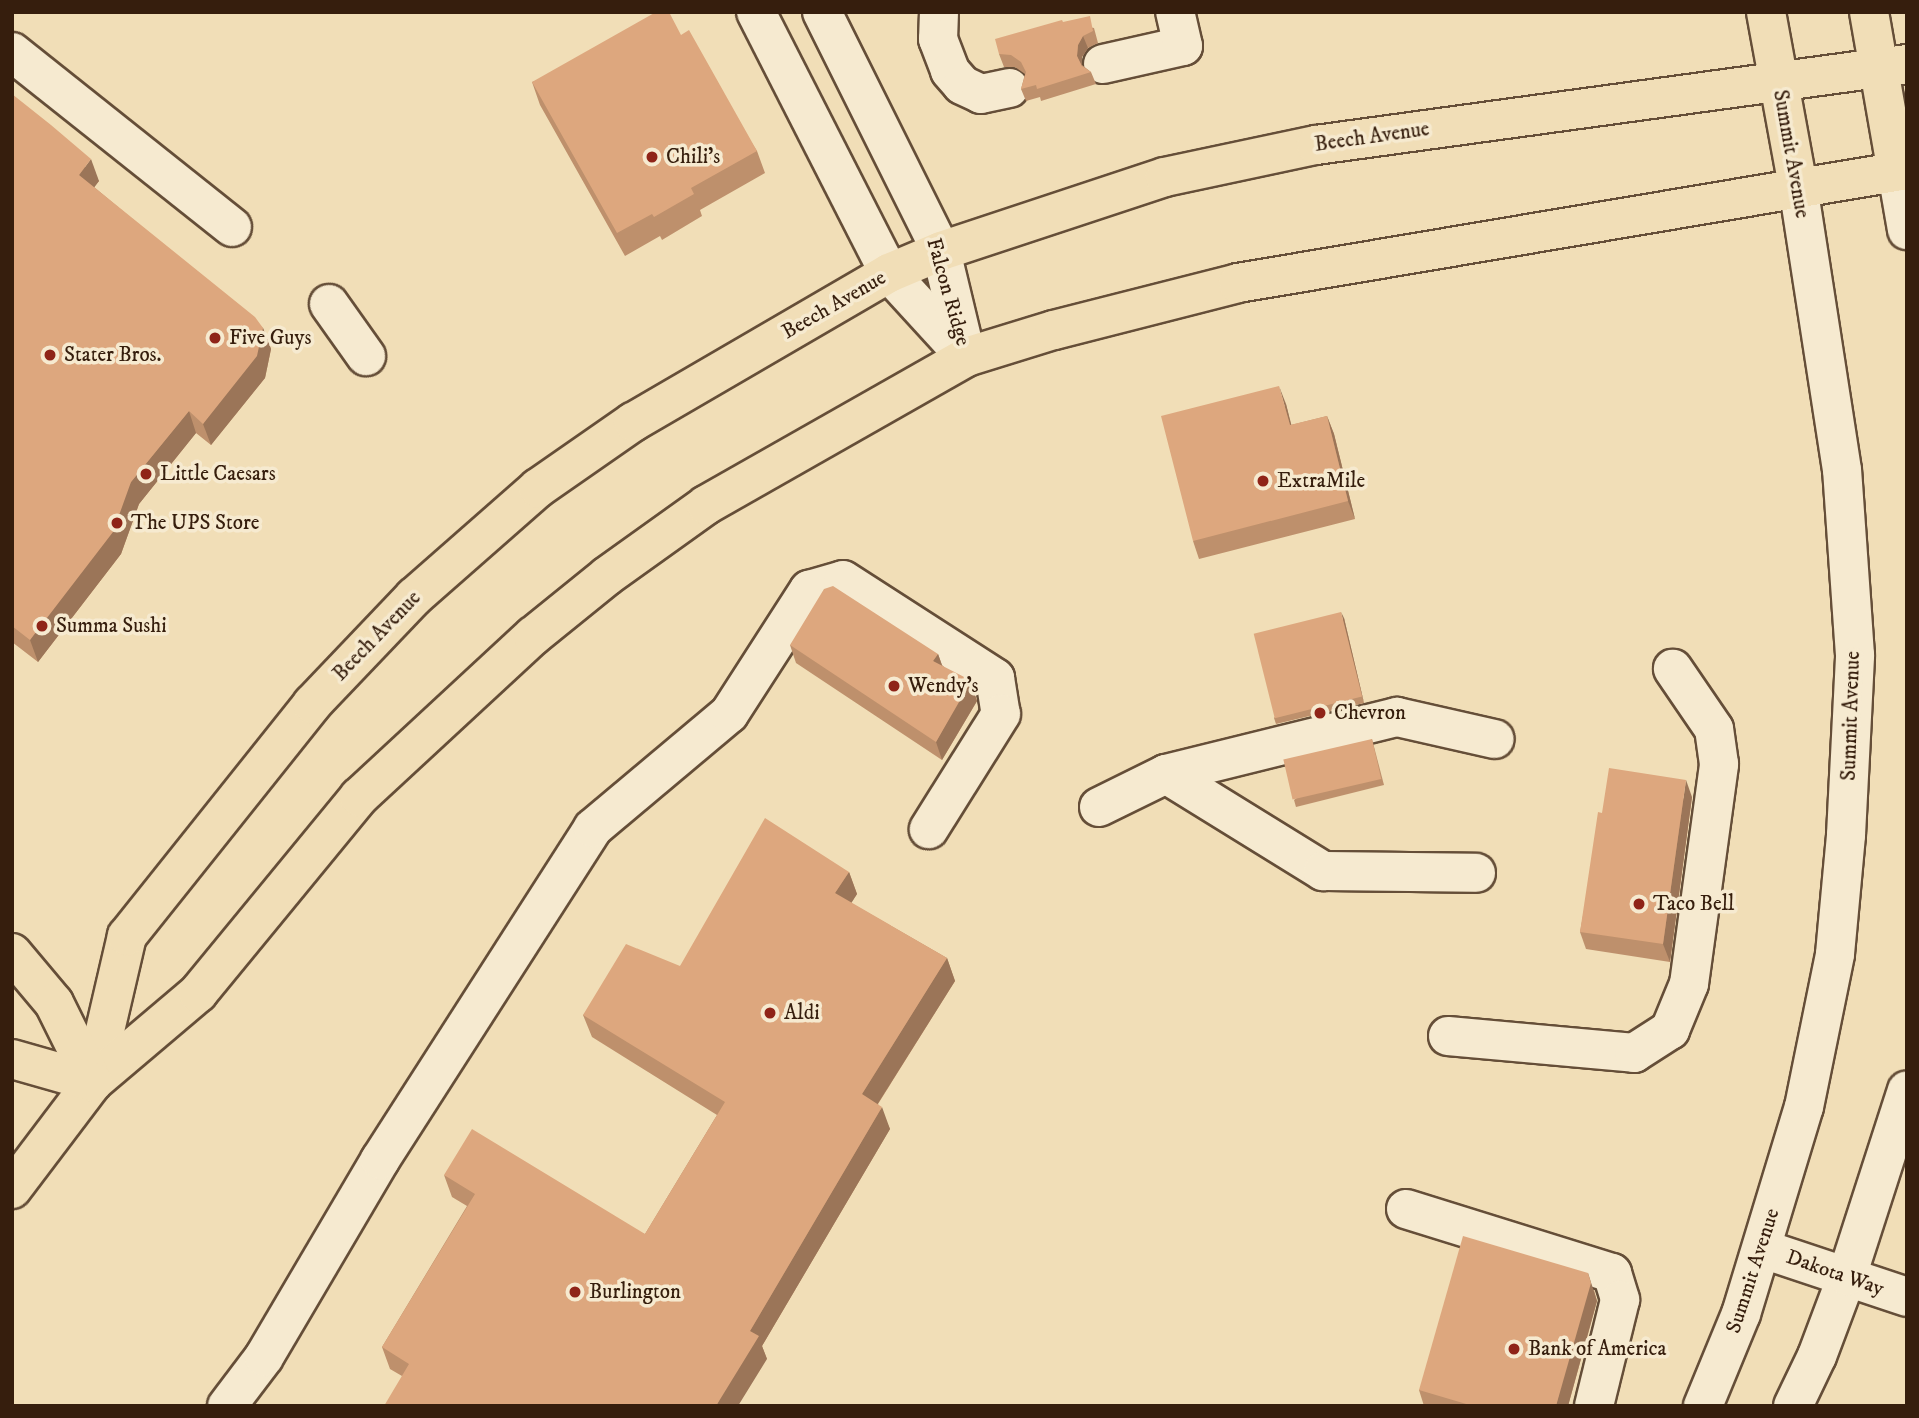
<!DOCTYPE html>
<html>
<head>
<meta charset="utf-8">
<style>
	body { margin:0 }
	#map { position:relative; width:1919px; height:1418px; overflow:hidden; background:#f1deb7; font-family:"IM FELL DW Pica",serif }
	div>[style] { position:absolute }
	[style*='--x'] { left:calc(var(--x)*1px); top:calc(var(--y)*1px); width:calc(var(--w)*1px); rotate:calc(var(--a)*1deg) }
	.roads { filter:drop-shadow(2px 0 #654e38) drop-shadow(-2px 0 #654e38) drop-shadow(0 2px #654e38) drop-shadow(0 -2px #654e38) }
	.minor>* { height:38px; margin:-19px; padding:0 19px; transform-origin:19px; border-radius:19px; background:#f6ead0 }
	.major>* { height:38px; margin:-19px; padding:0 19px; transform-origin:19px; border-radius:19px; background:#f1deb7 }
	.highway>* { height:38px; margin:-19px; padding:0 19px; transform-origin:19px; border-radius:19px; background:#f1deb7 }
	.wall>* { inset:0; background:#be906c }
	.shaded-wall>* { inset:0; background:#9b7558 }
	.building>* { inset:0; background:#dda77e; transform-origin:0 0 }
	.dots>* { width:19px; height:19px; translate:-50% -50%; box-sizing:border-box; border:4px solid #f6ead0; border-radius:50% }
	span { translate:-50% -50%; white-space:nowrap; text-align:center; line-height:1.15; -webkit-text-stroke:7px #f6ead0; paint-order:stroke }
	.street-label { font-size:21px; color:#361e0d }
	.poi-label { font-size:21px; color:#361e0d }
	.left { translate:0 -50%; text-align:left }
	.frame { position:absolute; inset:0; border:14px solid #361e0d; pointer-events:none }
</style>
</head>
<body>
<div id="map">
	<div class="roads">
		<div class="minor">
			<i style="--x:756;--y:12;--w:293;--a:63"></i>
			<i style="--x:889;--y:273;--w:114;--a:47.5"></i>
			<i style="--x:822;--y:12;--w:267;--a:63.5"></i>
			<i style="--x:941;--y:251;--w:107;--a:76.5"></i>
			<i style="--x:939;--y:12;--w:27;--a:92"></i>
			<i style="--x:938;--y:39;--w:34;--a:69"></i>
			<i style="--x:950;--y:71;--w:18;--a:49"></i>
			<i style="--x:962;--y:85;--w:21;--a:25"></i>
			<i style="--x:981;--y:94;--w:29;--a:-12"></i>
			<i style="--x:12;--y:52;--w:281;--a:38.5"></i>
			<i style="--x:1103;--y:64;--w:82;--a:-12.7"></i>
			<i style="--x:1183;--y:46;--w:35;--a:-103"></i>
			<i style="--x:1897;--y:172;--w:59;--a:80.2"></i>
			<i style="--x:329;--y:304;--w:64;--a:54.6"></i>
			<i style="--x:1166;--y:774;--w:185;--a:31.7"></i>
			<i style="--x:1323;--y:871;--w:153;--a:0.7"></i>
			<i style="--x:1099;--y:807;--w:75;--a:-26.2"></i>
			<i style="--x:1166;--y:774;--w:238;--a:-13.9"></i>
			<i style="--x:1397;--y:717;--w:100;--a:12.7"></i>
			<i style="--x:1448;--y:1036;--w:187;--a:5.2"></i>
			<i style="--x:1634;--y:1053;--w:43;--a:-32.6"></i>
			<i style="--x:1670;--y:1030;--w:50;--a:-67.6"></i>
			<i style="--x:1689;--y:984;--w:222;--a:-82.2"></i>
			<i style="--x:1719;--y:764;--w:35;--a:-98"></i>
			<i style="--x:1714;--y:729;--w:73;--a:-124.3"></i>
			<i style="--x:1406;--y:1209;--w:216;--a:17.3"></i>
			<i style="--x:1612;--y:1273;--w:28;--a:73"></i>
			<i style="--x:1620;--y:1300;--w:109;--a:103.8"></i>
			<i style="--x:1763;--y:1249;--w:152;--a:18.4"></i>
			<i style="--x:227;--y:1406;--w:61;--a:-52.9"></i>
			<i style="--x:264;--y:1357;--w:229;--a:-59.5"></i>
			<i style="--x:380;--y:1160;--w:394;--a:-57.3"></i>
			<i style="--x:593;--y:828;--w:177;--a:-40"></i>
			<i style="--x:729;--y:714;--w:148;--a:-57.2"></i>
			<i style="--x:809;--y:590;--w:35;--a:-16"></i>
			<i style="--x:843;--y:580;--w:181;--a:32.8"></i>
			<i style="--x:995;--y:678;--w:36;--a:81"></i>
			<i style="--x:1001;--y:714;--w:136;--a:122.1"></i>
			<i style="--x:1703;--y:1406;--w:100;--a:-67.6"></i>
			<i style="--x:1741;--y:1314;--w:216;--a:-73.1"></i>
			<i style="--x:1804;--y:1107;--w:156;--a:-78.5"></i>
			<i style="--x:1835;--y:954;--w:120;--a:-84.7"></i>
			<i style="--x:1846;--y:835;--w:180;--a:-87.1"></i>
			<i style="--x:1855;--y:655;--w:185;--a:-94"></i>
			<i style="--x:1842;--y:470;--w:286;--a:-98.8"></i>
			<i style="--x:1793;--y:1406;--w:55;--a:-64.4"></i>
			<i style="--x:1817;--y:1356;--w:85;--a:-69.4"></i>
			<i style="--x:1847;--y:1276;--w:195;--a:-72.1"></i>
		</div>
		<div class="major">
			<i style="--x:1766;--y:12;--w:178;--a:79.6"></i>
			<i style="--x:1869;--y:12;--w:162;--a:80.1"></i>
			<i style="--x:93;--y:1082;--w:150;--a:-76.9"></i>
			<i style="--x:127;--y:936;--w:297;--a:-51.4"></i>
			<i style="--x:312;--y:704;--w:148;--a:-46.4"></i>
			<i style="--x:414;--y:597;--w:165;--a:-41.3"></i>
			<i style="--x:538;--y:488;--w:116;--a:-34.8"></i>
			<i style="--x:633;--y:422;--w:296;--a:-30.2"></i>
			<i style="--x:889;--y:273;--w:56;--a:-22.9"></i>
			<i style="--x:941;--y:251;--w:236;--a:-18.3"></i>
			<i style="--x:1165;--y:177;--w:154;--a:-12"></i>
			<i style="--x:1316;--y:145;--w:597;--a:-7.8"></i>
			<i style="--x:12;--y:1189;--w:134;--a:-52.9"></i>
			<i style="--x:93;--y:1082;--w:138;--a:-40.3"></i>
			<i style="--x:198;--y:993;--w:254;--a:-50.6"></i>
			<i style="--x:359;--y:797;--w:237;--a:-42.8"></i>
			<i style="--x:533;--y:636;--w:95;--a:-39"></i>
			<i style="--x:607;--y:576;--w:122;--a:-35.6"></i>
			<i style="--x:706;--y:505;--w:299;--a:-29.6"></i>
			<i style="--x:966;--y:357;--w:92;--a:-17.1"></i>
			<i style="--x:1054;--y:330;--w:190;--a:-14.3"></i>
			<i style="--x:1238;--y:283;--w:678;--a:-9.59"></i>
		</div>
		<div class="highway">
			<i style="--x:12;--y:953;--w:65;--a:50"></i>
			<i style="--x:54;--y:1003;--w:88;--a:63.7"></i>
			<i style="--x:12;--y:1059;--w:84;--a:15.9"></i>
		</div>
	</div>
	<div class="wall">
		<i style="clip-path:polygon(1063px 22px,1094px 28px,1098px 43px,1088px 48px,1082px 57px,1082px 65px,1091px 72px,1096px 84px,1041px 101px,1040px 97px,1026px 101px,1021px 89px,1025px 74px,1015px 67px,1004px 67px,999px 54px)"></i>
		<i style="clip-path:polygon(681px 35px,757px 151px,765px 173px,700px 210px,702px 216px,662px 240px,660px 236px,625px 256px,540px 105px,532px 82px)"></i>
		<i style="clip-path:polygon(12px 94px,99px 181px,94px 187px,263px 328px,271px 349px,265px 378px,211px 445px,196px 433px,139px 504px,121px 554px,38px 662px,12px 642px)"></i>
		<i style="clip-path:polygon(1286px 404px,1291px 425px,1327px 416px,1334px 434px,1355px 519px,1199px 559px,1193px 541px)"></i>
		<i style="clip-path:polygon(1344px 618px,1364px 703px,1276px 724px,1274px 718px)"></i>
		<i style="clip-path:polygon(790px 645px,938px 654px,942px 665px,976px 697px,977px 701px,942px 760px,796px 663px)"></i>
		<i style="clip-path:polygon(1372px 739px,1384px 785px,1296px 807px,1294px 800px)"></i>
		<i style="clip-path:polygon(1692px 797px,1670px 962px,1586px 949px,1580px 932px,1602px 813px)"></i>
		<i style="clip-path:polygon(849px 872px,857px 894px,851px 903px,947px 958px,955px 981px,878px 1104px,890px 1129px,762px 1346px,767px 1359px,402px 1376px,390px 1369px,382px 1347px,467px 1206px,452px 1197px,444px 1175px,645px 1234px,717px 1115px,592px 1037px,583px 1015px,680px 966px)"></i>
		<i style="clip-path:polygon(1594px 1290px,1597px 1301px,1568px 1406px,1424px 1406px,1419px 1390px)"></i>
	</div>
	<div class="shaded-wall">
		<i style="clip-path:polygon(1083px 36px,1088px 48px,1082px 57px,1082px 68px,1077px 56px,1078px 45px)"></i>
		<i style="clip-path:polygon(91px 159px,99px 181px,87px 197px,79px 175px)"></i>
		<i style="clip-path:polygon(263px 328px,271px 349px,265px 378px,211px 445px,203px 424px)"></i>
		<i style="clip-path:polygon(1279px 386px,1286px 404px,1296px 443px,1290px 425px)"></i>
		<i style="clip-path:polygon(189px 411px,196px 433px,139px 504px,121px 554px,38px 662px,30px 640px,131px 482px)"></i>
		<i style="clip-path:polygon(1327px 416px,1334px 434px,1355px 519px,1348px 501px)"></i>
		<i style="clip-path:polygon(1341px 612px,1344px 618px,1364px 703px,1362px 696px)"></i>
		<i style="clip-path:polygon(938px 654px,944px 671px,933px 661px)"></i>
		<i style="clip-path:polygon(970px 680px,977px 701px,942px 760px,936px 742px)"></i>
		<i style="clip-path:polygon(1686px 780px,1692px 797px,1670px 962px,1663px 944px)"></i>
		<i style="clip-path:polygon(849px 872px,857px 894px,843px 916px,835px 893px)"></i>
		<i style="clip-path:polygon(947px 958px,955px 981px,870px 1116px,862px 1094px)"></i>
		<i style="clip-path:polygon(882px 1107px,890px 1129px,762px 1346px,767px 1359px,738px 1406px,716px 1406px,750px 1331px)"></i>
		<i style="clip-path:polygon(1588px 1273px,1597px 1301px,1568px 1406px,1556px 1406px)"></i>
	</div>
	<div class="building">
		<i style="clip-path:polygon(656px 12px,669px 12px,681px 35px,689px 30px,757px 151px,691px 188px,694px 194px,654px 217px,652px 214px,617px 233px,532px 82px)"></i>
		<i style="clip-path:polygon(1090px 16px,1093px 31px,1083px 36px,1078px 45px,1077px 56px,1082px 66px,1091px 72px,1037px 89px,1036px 85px,1021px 89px,1026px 72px,1021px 62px,1011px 55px,999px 54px,995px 39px,1062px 20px,1063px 22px)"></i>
		<i style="clip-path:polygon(12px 94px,51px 125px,91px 159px,79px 175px,255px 317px,263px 328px,257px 356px,203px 424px,189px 411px,131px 482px,113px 532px,30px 640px,12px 626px)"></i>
		<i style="clip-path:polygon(1279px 386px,1290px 425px,1327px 416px,1348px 501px,1193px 541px,1161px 416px)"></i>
		<i style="clip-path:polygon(833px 586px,938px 654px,933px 661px,970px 680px,970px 683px,936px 742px,790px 645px,824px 589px)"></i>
		<i style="left:1341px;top:612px;width:87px;height:90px;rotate:76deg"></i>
		<i style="left:1372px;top:739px;width:41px;height:91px;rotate:77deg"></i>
		<i style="clip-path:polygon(1609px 768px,1686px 780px,1663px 944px,1580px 932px,1598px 812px,1602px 813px)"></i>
		<i style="clip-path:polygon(765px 818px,849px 872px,835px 893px,947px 958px,862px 1094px,882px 1107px,750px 1331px,759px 1336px,716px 1406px,384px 1406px,409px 1364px,382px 1347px,475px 1194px,444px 1175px,472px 1129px,645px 1234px,725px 1102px,583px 1015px,626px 944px,680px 966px)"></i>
		<i style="clip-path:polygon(1463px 1236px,1588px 1273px,1591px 1283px,1556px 1406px,1473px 1406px,1419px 1390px)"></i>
	</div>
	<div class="dots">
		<i style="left:652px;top:157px;background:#8f2418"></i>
		<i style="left:215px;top:338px;background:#8f2418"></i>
		<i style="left:50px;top:355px;background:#8f2418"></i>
		<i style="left:146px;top:474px;background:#8f2418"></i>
		<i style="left:1263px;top:481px;background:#8f2418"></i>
		<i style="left:117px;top:523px;background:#8f2418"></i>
		<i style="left:42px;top:626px;background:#8f2418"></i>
		<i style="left:894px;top:686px;background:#8f2418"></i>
		<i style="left:1320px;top:713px;background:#8f2418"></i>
		<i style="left:1639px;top:904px;background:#8f2418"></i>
		<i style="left:770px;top:1013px;background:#8f2418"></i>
		<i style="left:575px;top:1292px;background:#8f2418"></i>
		<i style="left:1514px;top:1349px;background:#8f2418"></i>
	</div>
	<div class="street-label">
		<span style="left:1372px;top:137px;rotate:-8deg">Beech Avenue</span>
		<span style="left:1791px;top:154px;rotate:80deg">Summit Avenue</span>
		<span style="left:948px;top:292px;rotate:74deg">Falcon Ridge</span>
		<span style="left:834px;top:305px;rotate:-30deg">Beech Avenue</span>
		<span style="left:377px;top:636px;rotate:-46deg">Beech Avenue</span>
		<span style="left:1851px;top:716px;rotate:-88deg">Summit Avenue</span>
		<span style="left:1753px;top:1271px;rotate:-72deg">Summit Avenue</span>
		<span style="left:1835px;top:1273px;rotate:19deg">Dakota Way</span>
	</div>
	<div class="poi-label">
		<span class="left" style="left:666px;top:157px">Chili's</span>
		<span class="left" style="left:229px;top:338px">Five Guys</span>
		<span class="left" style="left:64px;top:355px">Stater Bros.</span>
		<span class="left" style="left:160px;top:474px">Little Caesars</span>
		<span class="left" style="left:1277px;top:481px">ExtraMile</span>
		<span class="left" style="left:131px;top:523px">The UPS Store</span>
		<span class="left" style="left:56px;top:626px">Summa Sushi</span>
		<span class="left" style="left:908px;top:686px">Wendy's</span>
		<span class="left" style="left:1334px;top:713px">Chevron</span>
		<span class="left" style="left:1653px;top:904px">Taco Bell</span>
		<span class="left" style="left:784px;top:1013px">Aldi</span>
		<span class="left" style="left:589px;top:1292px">Burlington</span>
		<span class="left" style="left:1528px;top:1349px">Bank of America</span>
	</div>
	<div class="frame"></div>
</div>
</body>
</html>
